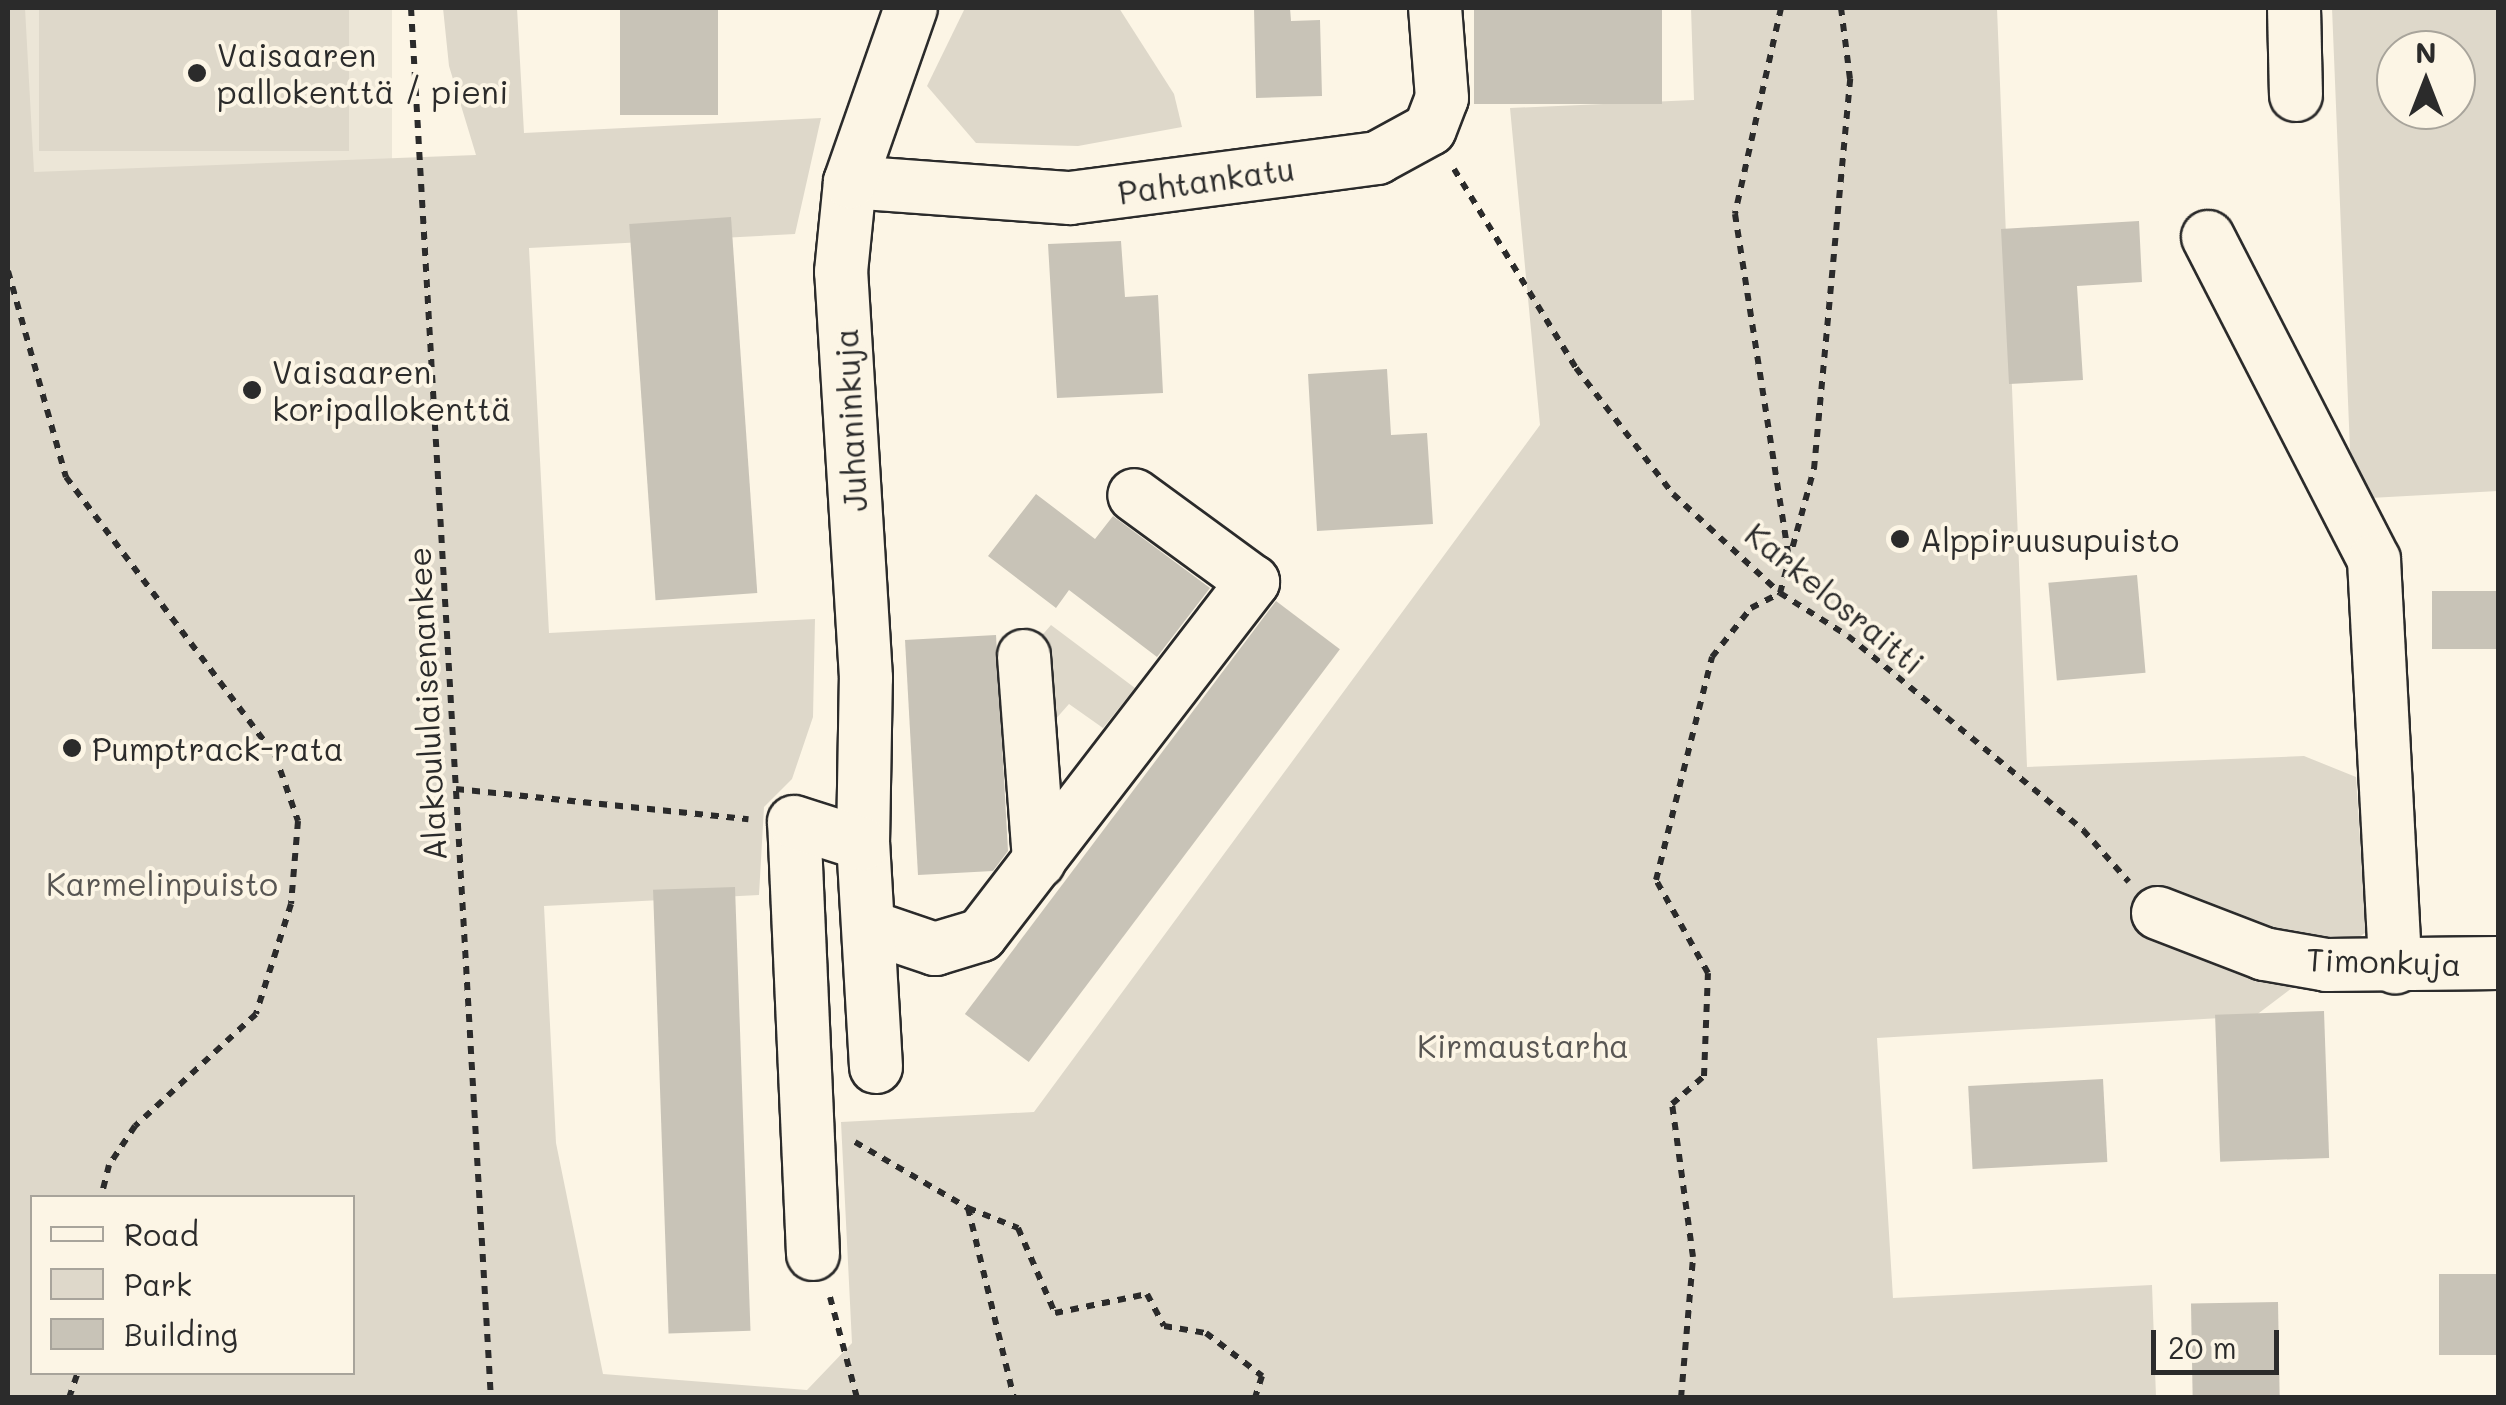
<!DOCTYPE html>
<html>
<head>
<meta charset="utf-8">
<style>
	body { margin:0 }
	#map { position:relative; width:2506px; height:1405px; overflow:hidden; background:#fcf5e5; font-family:Mali,sans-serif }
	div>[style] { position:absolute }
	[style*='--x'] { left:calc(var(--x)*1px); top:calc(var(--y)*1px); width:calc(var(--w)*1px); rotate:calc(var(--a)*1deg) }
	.built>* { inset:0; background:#ece6d7; transform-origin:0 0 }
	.green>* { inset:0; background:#ded8ca; transform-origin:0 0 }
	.building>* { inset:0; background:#c8c3b7; transform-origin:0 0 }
	.path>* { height:6px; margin-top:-3px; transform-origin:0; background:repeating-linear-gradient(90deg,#2b2b2b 0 8px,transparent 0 16px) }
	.roads { filter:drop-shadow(2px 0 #2b2b2b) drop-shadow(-2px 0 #2b2b2b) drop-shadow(0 2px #2b2b2b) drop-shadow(0 -2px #2b2b2b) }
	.minor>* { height:52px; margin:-26px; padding:0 26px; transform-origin:26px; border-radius:26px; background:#fcf5e5 }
	.dots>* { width:28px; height:28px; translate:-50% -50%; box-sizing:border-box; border:5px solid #fcf5e5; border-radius:50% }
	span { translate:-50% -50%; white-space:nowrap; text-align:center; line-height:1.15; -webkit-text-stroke:8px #fcf5e5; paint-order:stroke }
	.poi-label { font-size:32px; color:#2b2b2b }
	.left { translate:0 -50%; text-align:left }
	.street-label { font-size:32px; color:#2b2b2b }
	.park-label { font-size:32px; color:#585653 }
	.frame { position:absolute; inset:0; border:10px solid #2b2b2b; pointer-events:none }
	.legend { position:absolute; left:30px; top:1195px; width:325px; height:180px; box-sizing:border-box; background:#fcf5e5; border:2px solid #a8a49b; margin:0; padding:12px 18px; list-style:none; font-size:30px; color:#2b2b2b }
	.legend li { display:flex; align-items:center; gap:20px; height:50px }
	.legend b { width:50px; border:2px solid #a8a49b }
	.north { position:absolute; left:2376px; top:30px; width:100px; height:100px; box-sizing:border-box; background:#fcf5e5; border:2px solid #a8a49b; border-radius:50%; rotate:0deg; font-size:28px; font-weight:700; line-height:40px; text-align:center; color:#2b2b2b }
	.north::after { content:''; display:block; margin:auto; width:35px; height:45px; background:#2b2b2b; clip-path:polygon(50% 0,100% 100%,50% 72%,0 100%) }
	.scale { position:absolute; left:2151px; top:1330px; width:128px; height:45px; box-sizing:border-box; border:5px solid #2b2b2b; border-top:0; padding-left:12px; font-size:30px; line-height:35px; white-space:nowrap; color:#2b2b2b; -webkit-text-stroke:8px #fcf5e5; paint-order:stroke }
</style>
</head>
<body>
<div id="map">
	<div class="built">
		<i style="left:8px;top:8px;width:384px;height:165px"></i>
	</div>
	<div class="green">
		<i style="clip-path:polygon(evenodd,8px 8px,25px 8px,34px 172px,476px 155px,449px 66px,443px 8px,517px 8px,524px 133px,821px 118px,795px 234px,529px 248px,549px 633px,815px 619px,813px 717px,792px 779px,764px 807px,759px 895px,544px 906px,556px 1143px,603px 1374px,807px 1390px,852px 1343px,841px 1122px,1034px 1112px,1540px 425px,1510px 108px,1694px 100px,1691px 8px,1997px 8px,2027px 767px,2304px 756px,2356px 777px,2366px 932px,2255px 1016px,1877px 1038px,1893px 1298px,2152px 1285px,2156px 1397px,8px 1398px,8px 8px,32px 1198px,352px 1198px,352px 1372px,32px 1372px,32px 1198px)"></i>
		<i style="left:39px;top:8px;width:310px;height:143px"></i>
		<i style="clip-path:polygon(965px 8px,1119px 8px,1174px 94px,1182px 127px,1078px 146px,976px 143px,927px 86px)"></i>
		<i style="clip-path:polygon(evenodd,2332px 8px,2498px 8px,2498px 491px,2352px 499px,2332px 8px,2396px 50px,2456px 50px,2456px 110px,2396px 110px,2396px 50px)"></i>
		<i style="clip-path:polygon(1051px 625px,1135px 688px,1103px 728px,1069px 704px,1030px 748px,1024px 656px)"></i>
	</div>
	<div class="building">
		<i style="left:620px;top:8px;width:98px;height:107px"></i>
		<i style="clip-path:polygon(1254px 8px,1290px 8px,1291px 21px,1320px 20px,1322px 96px,1256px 98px)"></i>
		<i style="left:1474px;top:8px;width:188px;height:96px"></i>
		<i style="left:731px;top:217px;width:377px;height:102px;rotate:86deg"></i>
		<i style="clip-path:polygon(2139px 221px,2142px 282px,2077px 286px,2083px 380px,2009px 384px,2001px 229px)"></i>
		<i style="clip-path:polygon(1121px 241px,1125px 297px,1158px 295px,1163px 393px,1057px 398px,1048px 244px)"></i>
		<i style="clip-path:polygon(1387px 369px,1391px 435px,1427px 433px,1433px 524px,1317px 531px,1308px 374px)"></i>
		<i style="clip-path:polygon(1036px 494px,1095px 539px,1113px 516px,1210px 588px,1157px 657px,1069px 590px,1056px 608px,988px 556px)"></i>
		<i style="left:2137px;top:575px;width:98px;height:89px;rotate:85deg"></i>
		<i style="left:2498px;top:591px;width:58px;height:66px;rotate:90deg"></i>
		<i style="left:1276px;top:601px;width:80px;height:517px;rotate:37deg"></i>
		<i style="clip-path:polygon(996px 635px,1008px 851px,993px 871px,918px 875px,905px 640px)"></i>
		<i style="left:735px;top:887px;width:444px;height:82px;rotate:88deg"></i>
		<i style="left:2324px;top:1011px;width:147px;height:109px;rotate:88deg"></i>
		<i style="left:2103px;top:1079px;width:83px;height:135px;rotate:87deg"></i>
		<i style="left:2498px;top:1274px;width:81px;height:59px;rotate:90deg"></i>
		<i style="left:2278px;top:1302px;width:96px;height:87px;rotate:89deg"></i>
	</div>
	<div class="path">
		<i style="--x:411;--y:8;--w:1392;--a:86.71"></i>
		<i style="--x:1781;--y:8;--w:211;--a:102.6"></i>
		<i style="--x:1735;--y:214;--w:348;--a:81.1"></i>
		<i style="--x:1454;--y:169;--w:233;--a:58.5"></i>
		<i style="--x:1576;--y:368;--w:159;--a:52.4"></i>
		<i style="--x:1673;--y:494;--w:146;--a:42.8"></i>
		<i style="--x:1780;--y:593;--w:80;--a:32.3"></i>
		<i style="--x:1848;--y:636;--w:305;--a:39.5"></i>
		<i style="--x:2083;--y:830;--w:69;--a:48.5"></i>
		<i style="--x:8;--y:271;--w:214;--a:74.3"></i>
		<i style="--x:66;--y:477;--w:348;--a:53.1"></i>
		<i style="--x:275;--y:755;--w:70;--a:70.8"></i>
		<i style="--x:298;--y:821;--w:83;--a:94.8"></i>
		<i style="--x:291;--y:904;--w:115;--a:107.7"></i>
		<i style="--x:256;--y:1014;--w:165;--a:137.2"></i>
		<i style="--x:135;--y:1126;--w:47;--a:123.7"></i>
		<i style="--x:109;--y:1165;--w:34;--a:104"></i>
		<i style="--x:456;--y:789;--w:294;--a:5.9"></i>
		<i style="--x:855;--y:1142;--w:131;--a:30.3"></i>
		<i style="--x:968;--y:1208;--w:195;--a:76.4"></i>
		<i style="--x:968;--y:1208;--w:54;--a:21.8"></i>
		<i style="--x:1018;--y:1228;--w:93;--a:66.5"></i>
		<i style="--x:1055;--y:1313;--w:94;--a:-11.7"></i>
		<i style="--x:1147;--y:1294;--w:36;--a:62"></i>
		<i style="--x:1164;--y:1326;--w:43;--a:9.5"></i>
		<i style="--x:1206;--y:1333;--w:71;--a:37.5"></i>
		<i style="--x:1262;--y:1376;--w:23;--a:108"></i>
		<i style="--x:830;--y:1297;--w:105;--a:75"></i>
		<i style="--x:69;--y:1398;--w:28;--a:-71"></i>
		<i style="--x:1681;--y:1398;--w:142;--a:-85.1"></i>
		<i style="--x:1693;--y:1257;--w:154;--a:-97.8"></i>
		<i style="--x:1672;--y:1104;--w:43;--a:-41.2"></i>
		<i style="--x:1704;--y:1076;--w:103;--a:-87.8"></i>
		<i style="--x:1708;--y:973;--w:107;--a:-119.2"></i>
		<i style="--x:1656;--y:880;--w:230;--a:-75.9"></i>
		<i style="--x:1712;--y:657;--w:63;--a:-51.5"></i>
		<i style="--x:1751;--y:608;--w:33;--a:-27"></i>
		<i style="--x:1780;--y:593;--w:129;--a:-74.7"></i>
		<i style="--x:1814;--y:469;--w:392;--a:-84.7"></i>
		<i style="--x:1850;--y:79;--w:72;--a:-97.2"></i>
	</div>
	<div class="roads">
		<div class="minor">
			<i style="--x:2294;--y:8;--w:87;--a:88.7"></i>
			<i style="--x:850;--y:182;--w:221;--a:4.2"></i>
			<i style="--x:1070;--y:198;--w:310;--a:-7.4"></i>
			<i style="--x:1377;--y:158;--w:60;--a:-28.7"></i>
			<i style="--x:1430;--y:129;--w:33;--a:-69"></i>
			<i style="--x:1442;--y:98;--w:90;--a:-94.4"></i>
			<i style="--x:2208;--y:237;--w:363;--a:62.8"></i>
			<i style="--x:2374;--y:560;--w:408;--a:87"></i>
			<i style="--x:1024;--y:656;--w:206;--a:85.8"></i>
			<i style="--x:2158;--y:913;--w:114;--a:21.1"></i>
			<i style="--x:2264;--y:954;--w:64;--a:9.9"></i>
			<i style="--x:2327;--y:965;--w:171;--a:-0.7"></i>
			<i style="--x:870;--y:927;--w:69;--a:18.7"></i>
			<i style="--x:935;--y:949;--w:48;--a:-16.9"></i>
			<i style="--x:981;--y:935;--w:446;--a:-52.4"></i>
			<i style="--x:1253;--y:582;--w:147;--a:-143.8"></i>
			<i style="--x:876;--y:1067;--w:223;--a:-93.3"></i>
			<i style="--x:863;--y:844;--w:166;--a:-89"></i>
			<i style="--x:866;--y:678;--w:407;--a:-93.5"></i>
			<i style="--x:841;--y:272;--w:90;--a:-84.3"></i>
			<i style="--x:850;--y:182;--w:184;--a:-70.7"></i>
			<i style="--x:813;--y:1254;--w:432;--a:-92.5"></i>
			<i style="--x:794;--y:822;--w:72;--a:17.7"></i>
		</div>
	</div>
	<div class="dots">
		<i style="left:197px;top:73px;background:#2b2b2b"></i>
		<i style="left:252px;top:390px;background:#2b2b2b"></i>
		<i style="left:1900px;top:539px;background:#2b2b2b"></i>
		<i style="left:72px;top:748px;background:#2b2b2b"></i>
	</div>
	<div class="poi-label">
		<span class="left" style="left:217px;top:73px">Vaisaaren<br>pallokenttä / pieni</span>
		<span class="left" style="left:272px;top:390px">Vaisaaren<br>koripallokenttä</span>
		<span class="left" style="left:1920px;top:539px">Alppiruusupuisto</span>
		<span class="left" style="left:92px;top:748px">Pumptrack-rata</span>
	</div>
	<div class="street-label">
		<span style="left:1206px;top:180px;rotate:-8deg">Pahtankatu</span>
		<span style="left:850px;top:420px;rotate:-93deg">Juhaninkuja</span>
		<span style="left:1835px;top:598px;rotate:39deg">Karkelosraitti</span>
		<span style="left:426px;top:704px;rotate:-93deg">Alakoululaisenankee</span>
		<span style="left:2384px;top:961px;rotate:2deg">Timonkuja</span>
	</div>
	<div class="park-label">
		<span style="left:162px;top:883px">Karmelinpuisto</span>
		<span style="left:1523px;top:1045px">Kirmaustarha</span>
	</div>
	<div class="frame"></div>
	<ul class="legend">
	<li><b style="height:12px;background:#fcf5e5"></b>Road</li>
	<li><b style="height:28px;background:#ded8ca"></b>Park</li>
	<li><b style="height:28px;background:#c8c3b7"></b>Building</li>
	</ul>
	<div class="north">N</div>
	<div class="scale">20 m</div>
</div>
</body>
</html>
